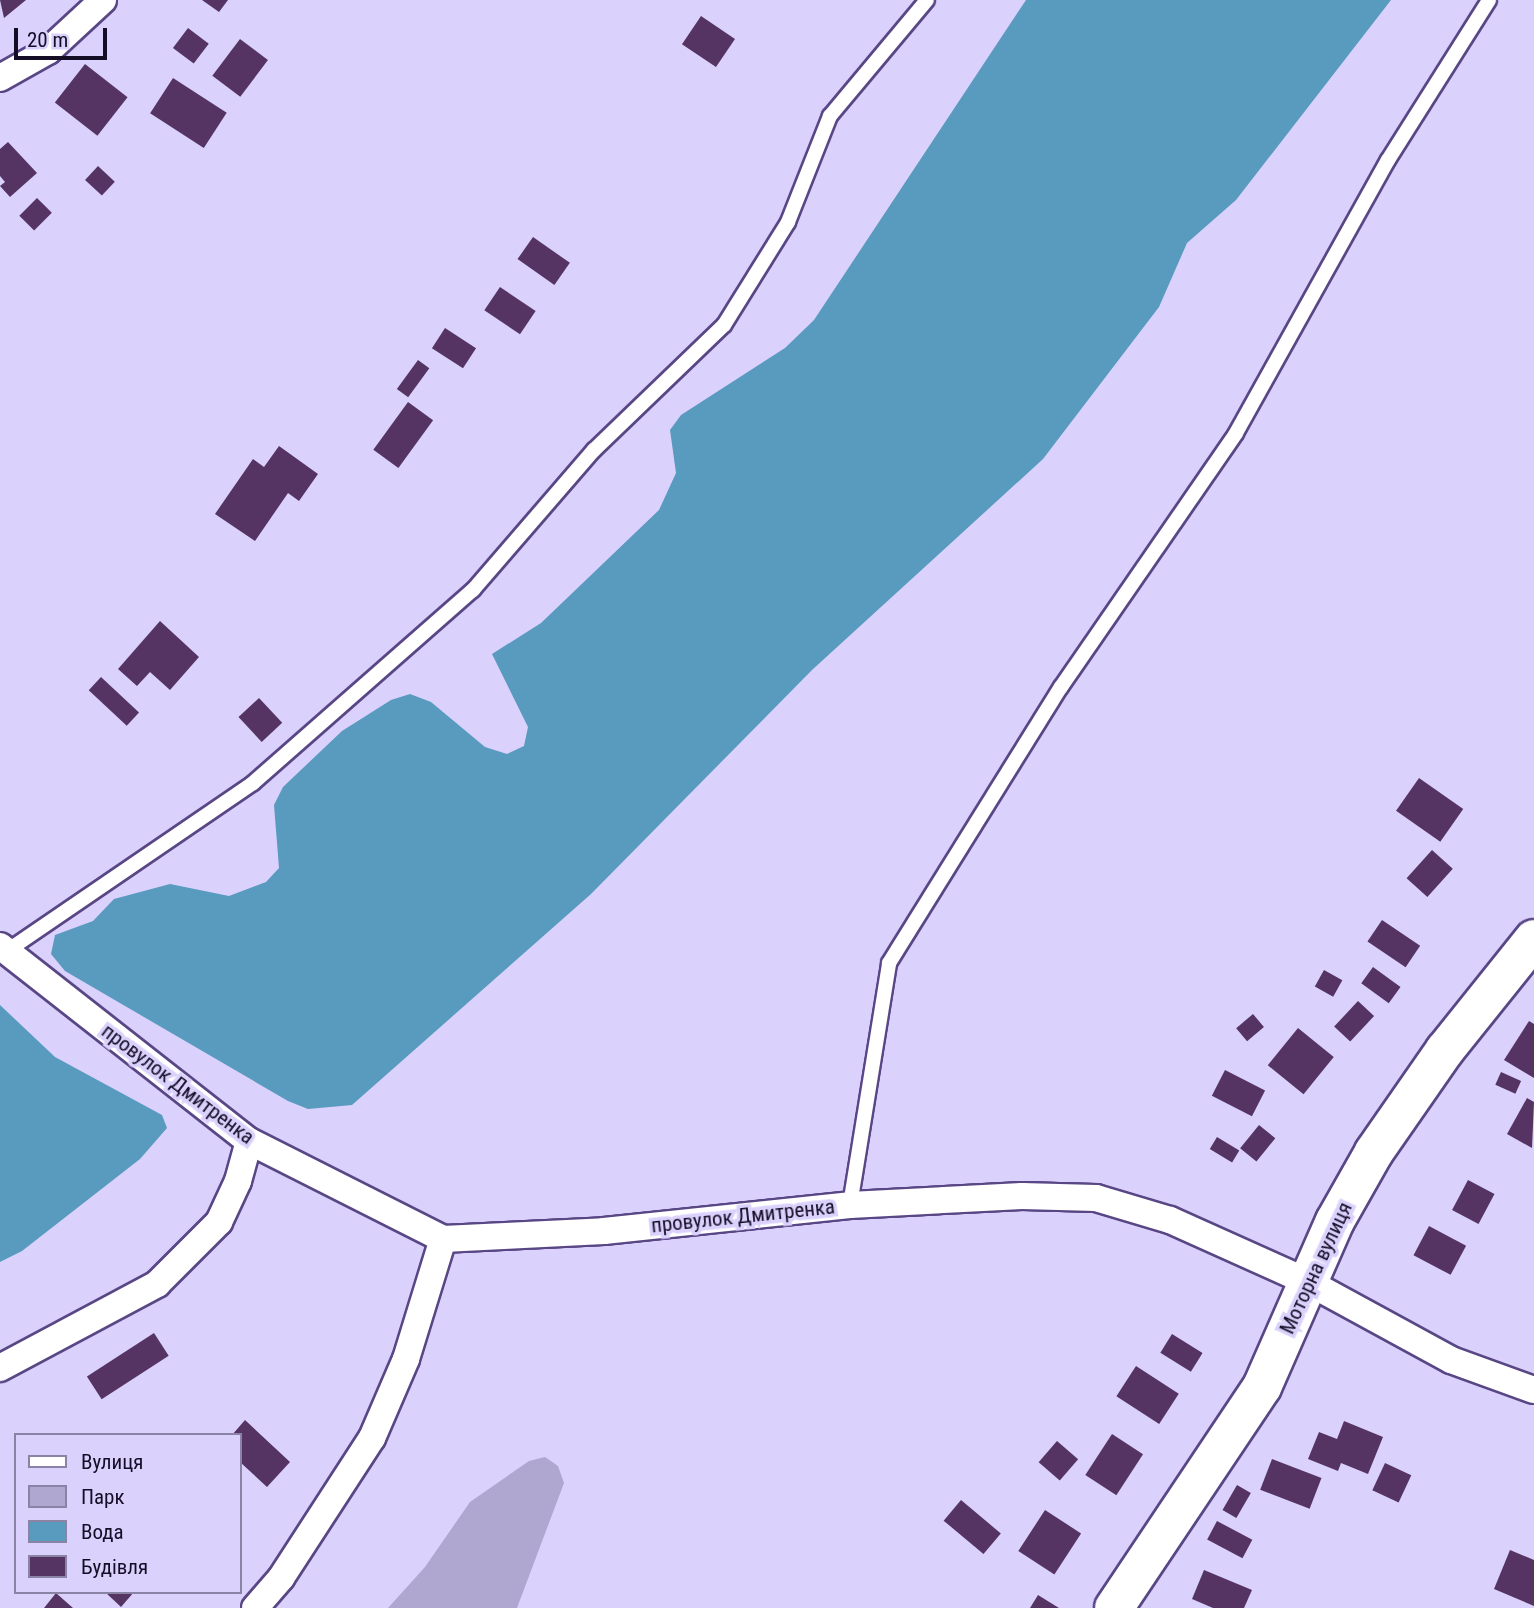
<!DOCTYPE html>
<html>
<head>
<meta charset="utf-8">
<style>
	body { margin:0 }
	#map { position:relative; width:1534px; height:1608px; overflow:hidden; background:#dad1fc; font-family:"Roboto Condensed",sans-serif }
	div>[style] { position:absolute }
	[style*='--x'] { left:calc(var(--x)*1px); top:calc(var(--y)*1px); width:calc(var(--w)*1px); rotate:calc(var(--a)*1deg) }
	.green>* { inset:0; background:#b0a7d0 }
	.water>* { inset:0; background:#599abf }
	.building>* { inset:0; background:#553463; transform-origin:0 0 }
	.roads { filter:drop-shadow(2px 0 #594785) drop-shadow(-2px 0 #594785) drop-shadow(0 2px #594785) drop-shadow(0 -2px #594785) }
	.lane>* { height:14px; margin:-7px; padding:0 7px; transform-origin:7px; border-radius:7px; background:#fff }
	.street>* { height:26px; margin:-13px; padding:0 13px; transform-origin:13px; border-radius:13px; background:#fff }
	.secondary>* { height:38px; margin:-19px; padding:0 19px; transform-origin:19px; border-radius:19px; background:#fff }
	span { translate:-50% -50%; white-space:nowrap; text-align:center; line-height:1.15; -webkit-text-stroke:7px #dad1fc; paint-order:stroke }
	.street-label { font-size:21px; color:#140d26 }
	.legend { position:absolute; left:14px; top:1433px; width:228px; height:161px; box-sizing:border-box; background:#dad1fc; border:2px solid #8b83a6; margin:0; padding:9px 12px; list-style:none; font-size:21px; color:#140d26 }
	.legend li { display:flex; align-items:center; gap:14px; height:35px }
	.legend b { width:35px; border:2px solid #8b83a6 }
	.scale { position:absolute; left:14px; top:28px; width:93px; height:32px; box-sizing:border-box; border:4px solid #140d26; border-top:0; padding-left:9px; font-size:21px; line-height:24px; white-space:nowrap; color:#140d26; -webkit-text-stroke:5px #dad1fc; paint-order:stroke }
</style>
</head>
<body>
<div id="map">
	<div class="green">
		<i style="clip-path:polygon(545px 1457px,558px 1466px,564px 1483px,517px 1608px,388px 1608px,425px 1567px,470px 1502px,529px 1461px)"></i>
	</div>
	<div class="water">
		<i style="clip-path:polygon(1026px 0,1391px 0,1236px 200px,1187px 243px,1159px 307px,1043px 459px,812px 670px,591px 894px,352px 1105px,308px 1109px,288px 1101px,65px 971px,51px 954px,55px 935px,93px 921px,114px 899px,170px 884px,229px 896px,266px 882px,279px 868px,274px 805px,283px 787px,342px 731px,391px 700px,410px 694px,431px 702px,485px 747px,507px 754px,524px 746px,528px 727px,492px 654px,541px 623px,659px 510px,676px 473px,670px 430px,681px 415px,785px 348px,814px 320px)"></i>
		<i style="clip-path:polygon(0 1005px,55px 1057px,162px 1115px,167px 1128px,140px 1159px,22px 1251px,0 1262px)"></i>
	</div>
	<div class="building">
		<i style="clip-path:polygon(0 0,26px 0,4px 18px)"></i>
		<i style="clip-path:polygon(202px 0,228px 0,219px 12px)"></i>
		<i style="left:701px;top:16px;width:41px;height:34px;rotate:34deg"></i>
		<i style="left:188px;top:28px;width:26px;height:25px;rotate:37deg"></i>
		<i style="left:240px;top:39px;width:35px;height:46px;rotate:37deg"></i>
		<i style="left:85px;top:64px;width:54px;height:49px;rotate:38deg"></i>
		<i style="left:173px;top:78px;width:64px;height:42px;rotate:33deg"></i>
		<i style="clip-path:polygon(8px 142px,37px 173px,10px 197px,0 186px,5px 182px,0 176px,0 149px)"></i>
		<i style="left:98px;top:166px;width:23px;height:19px;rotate:43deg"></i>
		<i style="left:37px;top:198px;width:21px;height:25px;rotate:45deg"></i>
		<i style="left:533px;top:237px;width:45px;height:27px;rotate:35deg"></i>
		<i style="left:500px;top:287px;width:43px;height:28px;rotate:34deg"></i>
		<i style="left:445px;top:328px;width:37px;height:24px;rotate:33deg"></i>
		<i style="left:418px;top:360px;width:14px;height:36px;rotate:36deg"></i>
		<i style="left:408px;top:402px;width:31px;height:59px;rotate:36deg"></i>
		<i style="clip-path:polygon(279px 446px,318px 474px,299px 501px,288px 493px,255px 541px,215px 514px,253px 459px,264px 467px)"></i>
		<i style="clip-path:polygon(160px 621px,199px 657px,170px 690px,150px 672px,137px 686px,118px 669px)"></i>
		<i style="left:101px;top:677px;width:52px;height:18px;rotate:43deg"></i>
		<i style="left:259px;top:698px;width:34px;height:28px;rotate:47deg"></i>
		<i style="left:1419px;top:778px;width:54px;height:40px;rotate:35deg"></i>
		<i style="left:1432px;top:850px;width:28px;height:38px;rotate:42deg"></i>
		<i style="left:1382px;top:920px;width:46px;height:26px;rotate:34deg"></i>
		<i style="left:1373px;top:967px;width:34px;height:20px;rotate:36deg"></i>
		<i style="left:1324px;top:970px;width:21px;height:19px;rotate:29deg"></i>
		<i style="left:1358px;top:1001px;width:22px;height:35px;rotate:43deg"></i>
		<i style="left:1253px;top:1014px;width:17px;height:22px;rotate:50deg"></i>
		<i style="clip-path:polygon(1529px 1021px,1534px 1024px,1534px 1078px,1504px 1060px)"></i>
		<i style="left:1298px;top:1028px;width:46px;height:48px;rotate:39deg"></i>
		<i style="left:1225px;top:1070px;width:45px;height:29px;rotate:27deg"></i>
		<i style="left:1501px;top:1072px;width:22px;height:14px;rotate:24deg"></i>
		<i style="clip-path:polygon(1527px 1098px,1534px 1102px,1532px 1148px,1507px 1134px)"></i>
		<i style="left:1259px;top:1125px;width:21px;height:30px;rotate:39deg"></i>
		<i style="left:1217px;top:1137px;width:26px;height:14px;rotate:31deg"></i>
		<i style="left:1468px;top:1180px;width:30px;height:34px;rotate:28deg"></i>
		<i style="left:1429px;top:1226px;width:42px;height:33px;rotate:28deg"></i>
		<i style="left:154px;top:1333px;width:27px;height:80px;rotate:57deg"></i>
		<i style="left:1172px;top:1334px;width:36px;height:22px;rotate:32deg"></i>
		<i style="left:1136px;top:1366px;width:51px;height:36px;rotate:33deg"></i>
		<i style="clip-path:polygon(245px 1420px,290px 1462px,267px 1487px,240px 1462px,240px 1435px,232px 1435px)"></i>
		<i style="clip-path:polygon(1344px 1421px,1383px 1437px,1368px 1474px,1341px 1463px,1338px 1471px,1308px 1459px,1319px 1432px,1337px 1439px)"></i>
		<i style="left:1112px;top:1434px;width:37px;height:49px;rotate:33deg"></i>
		<i style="left:1057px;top:1441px;width:28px;height:28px;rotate:41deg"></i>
		<i style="left:1272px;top:1459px;width:53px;height:33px;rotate:21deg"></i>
		<i style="left:1385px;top:1463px;width:29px;height:30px;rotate:25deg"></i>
		<i style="left:1237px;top:1485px;width:16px;height:29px;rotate:30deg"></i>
		<i style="left:961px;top:1500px;width:52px;height:27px;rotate:40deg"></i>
		<i style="left:1045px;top:1510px;width:43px;height:49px;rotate:33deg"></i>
		<i style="left:1217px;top:1521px;width:40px;height:21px;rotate:28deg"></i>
		<i style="clip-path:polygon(1510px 1550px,1534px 1560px,1534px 1606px,1494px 1589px)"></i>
		<i style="clip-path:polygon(1204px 1570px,1252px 1590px,1244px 1608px,1213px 1608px,1192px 1599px)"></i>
		<i style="clip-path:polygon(105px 1592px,134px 1592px,121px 1607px)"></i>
		<i style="clip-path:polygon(56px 1593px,73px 1608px,44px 1608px)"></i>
		<i style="clip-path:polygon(1038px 1595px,1059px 1608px,1030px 1608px)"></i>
	</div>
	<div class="roads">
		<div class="lane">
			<i style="--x:7;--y:951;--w:298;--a:-34.3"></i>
			<i style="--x:253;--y:783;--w:293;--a:-41.3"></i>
			<i style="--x:473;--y:590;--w:185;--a:-49.2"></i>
			<i style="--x:594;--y:450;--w:180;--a:-43.9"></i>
			<i style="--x:724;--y:325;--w:121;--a:-58.1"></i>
			<i style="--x:788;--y:222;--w:114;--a:-68.4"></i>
			<i style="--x:830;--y:116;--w:151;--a:-50.1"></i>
			<i style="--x:850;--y:1205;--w:245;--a:-80.8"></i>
			<i style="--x:889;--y:963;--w:325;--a:-58.1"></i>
			<i style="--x:1061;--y:687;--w:308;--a:-55.4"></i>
			<i style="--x:1236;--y:433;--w:312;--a:-60.9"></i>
			<i style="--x:1388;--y:160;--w:189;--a:-57.7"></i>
		</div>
		<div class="street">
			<i style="--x:0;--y:78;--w:55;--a:-29.4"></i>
			<i style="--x:48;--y:51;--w:75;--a:-42.8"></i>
			<i style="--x:0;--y:946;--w:316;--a:38.1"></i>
			<i style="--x:249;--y:1141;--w:217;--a:26.8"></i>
			<i style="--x:443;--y:1239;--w:161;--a:-2.8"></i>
			<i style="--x:604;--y:1231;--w:247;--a:-6"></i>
			<i style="--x:850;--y:1205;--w:172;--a:-3"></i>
			<i style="--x:1022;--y:1196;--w:74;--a:1.5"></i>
			<i style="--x:1096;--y:1198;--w:77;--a:16.6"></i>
			<i style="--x:1170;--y:1220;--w:151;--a:24.2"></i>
			<i style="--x:1308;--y:1282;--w:163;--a:28.6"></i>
			<i style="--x:1451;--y:1360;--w:88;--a:19.9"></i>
			<i style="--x:0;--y:1368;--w:178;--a:-28.1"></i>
			<i style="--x:157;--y:1284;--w:88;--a:-45"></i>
			<i style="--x:219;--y:1222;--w:45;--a:-65.1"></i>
			<i style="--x:238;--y:1181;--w:41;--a:-74.6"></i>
			<i style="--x:255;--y:1608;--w:40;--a:-49"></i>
			<i style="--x:281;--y:1578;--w:167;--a:-57"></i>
			<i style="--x:372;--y:1438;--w:86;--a:-66.7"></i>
			<i style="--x:406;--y:1359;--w:126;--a:-72.9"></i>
		</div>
		<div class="secondary">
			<i style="--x:1114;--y:1608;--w:266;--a:-56.2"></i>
			<i style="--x:1262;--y:1387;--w:181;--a:-66.3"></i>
			<i style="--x:1335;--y:1221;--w:79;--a:-60.5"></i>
			<i style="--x:1374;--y:1152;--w:124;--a:-55.2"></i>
			<i style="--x:1445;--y:1050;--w:142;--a:-51.3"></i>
		</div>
	</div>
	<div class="street-label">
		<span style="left:178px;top:1084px;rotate:37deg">провулок Дмитренка</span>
		<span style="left:743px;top:1216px;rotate:-6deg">провулок Дмитренка</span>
		<span style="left:1316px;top:1268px;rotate:-65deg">Моторна вулиця</span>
	</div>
	<ul class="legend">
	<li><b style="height:9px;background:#fff"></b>Вулиця</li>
	<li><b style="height:19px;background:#b0a7d0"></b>Парк</li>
	<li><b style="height:19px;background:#599abf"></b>Вода</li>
	<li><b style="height:19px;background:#553463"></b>Будівля</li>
	</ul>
	<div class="scale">20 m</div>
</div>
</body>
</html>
